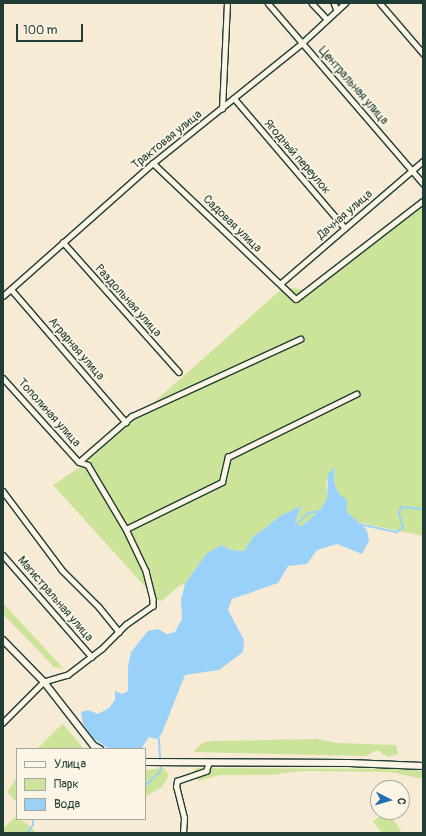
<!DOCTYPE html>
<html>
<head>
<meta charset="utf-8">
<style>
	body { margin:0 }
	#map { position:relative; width:426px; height:836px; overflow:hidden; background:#f8ebd6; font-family:Pangolin,sans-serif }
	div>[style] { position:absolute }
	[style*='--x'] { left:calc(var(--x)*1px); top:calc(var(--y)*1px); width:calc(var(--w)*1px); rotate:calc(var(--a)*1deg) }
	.green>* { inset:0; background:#cce49a }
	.water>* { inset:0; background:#9ad1f9 }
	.stream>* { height:1.5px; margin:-0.75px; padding:0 0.75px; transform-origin:0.75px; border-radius:0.75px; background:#9ad1f9 }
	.roads { filter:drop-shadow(1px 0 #1f3d34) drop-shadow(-1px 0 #1f3d34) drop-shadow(0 1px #1f3d34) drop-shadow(0 -1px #1f3d34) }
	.street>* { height:4.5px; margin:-2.25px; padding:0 2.25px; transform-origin:2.25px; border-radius:2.25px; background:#fcf5e5 }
	.secondary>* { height:6px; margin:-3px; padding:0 3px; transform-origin:3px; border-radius:3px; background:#fcf5e5 }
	span { translate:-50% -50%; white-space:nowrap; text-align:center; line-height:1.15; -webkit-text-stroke:3.5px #fcf5e5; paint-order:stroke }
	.street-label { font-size:12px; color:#1f3d34 }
	.frame { position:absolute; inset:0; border:4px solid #1f3d34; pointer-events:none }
	.legend { position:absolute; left:16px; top:748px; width:130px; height:72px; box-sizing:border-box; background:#fcf5e5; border:1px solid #a4ab9e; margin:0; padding:5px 7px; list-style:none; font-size:12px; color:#1f3d34 }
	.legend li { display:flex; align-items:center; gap:8px; height:20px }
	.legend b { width:20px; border:1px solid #a4ab9e }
	.north { position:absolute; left:370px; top:780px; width:40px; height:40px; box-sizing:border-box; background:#fcf5e5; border:1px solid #a4ab9e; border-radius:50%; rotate:96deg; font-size:11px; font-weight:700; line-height:16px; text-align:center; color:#1f3d34 }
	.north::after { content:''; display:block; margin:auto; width:14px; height:18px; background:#1f6fb2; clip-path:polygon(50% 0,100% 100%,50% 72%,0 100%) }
	.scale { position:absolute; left:16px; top:24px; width:67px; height:18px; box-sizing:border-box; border:2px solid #1f3d34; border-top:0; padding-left:5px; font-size:12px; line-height:14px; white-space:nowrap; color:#1f3d34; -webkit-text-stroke:3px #fcf5e5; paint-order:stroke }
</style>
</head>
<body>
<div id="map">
	<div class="green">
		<i style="clip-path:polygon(423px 198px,423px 536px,357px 522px,347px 512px,347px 500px,338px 493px,334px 481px,335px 468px,326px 481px,327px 498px,321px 509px,302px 526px,295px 524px,301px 507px,280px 516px,265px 528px,253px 537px,244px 551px,231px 550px,221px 545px,206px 554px,185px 584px,180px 585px,162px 601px,153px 599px,148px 590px,53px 485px,83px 465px,284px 287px,306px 290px)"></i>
		<i style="clip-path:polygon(3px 603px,64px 669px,54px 667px,3px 614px)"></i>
		<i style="clip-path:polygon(63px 724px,84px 749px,37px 749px,58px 728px)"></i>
		<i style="clip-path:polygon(317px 739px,338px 743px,396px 745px,398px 754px,388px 757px,377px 750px,367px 756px,193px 752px,202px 743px,210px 741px)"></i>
		<i style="clip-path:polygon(164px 768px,169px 775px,162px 787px,145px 797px,145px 770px)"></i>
		<i style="clip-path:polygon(196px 768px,401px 769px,423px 771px,423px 779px,390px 772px,301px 771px,270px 775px,220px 775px,198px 781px,193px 772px)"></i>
		<i style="clip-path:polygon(17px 777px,17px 803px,7px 792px)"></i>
		<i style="clip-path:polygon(385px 813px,389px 813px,402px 833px,382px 833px,373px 821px)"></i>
		<i style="clip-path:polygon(15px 817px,29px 825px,36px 833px,3px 833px,3px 829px)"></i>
	</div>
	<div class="water">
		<i style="clip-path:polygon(335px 467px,334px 481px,338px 493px,347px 500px,347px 512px,367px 530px,369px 541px,362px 554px,337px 544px,317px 550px,307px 564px,288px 566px,278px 583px,232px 599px,228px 610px,244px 640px,243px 652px,219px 670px,185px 675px,162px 733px,157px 739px,149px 737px,141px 749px,109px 749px,93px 738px,83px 724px,81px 712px,88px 710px,98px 714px,109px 708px,115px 700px,115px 691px,122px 694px,128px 691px,128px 667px,131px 652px,148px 631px,158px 629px,167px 634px,175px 632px,182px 619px,181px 600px,185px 584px,206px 554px,221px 545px,231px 550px,244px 551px,253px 537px,265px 528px,280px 516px,301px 506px,295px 524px,302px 526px,321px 509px,327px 498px,328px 474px)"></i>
	</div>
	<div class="stream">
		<i style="--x:359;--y:524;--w:39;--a:12"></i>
		<i style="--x:397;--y:532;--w:8;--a:-40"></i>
		<i style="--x:403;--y:527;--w:14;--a:-107"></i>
		<i style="--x:399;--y:514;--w:7;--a:-74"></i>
		<i style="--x:401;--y:507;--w:22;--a:5"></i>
		<i style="--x:295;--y:525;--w:18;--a:-41"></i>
		<i style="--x:309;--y:513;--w:11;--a:-10"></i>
		<i style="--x:159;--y:735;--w:26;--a:86"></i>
		<i style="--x:145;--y:786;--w:21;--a:-43"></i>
		<i style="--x:160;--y:772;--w:8;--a:-83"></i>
		<i style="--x:27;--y:833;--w:10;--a:-53"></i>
		<i style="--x:33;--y:825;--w:6;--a:-90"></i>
	</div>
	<div class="roads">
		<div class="street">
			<i style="--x:268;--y:3;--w:238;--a:49.3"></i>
			<i style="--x:312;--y:3;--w:22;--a:47"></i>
			<i style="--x:334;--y:3;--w:8;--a:67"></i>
			<i style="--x:380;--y:3;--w:66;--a:49.3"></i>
			<i style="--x:234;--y:98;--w:171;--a:49.5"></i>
			<i style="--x:222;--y:109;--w:106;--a:-87.3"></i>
			<i style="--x:153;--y:163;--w:197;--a:43.6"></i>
			<i style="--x:296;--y:299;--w:160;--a:-37.7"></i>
			<i style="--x:63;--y:242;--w:174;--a:48.3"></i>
			<i style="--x:280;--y:284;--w:189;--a:-40.7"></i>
			<i style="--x:11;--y:289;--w:176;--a:49.2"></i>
			<i style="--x:3;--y:296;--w:200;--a:-41.6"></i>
			<i style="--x:153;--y:163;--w:191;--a:-38.8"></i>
			<i style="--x:302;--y:43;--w:59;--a:-42.9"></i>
			<i style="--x:3;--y:378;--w:113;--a:47.9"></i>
			<i style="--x:79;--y:462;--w:9;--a:18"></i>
			<i style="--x:88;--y:465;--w:74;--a:59.3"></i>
			<i style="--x:126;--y:529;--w:47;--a:64.5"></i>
			<i style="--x:146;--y:571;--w:29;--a:76"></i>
			<i style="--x:153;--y:599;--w:7;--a:90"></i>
			<i style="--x:153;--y:606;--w:32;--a:145"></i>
			<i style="--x:127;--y:624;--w:35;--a:135"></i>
			<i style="--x:102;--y:649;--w:43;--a:142.6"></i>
			<i style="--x:68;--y:675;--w:25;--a:164"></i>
			<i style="--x:44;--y:682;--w:58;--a:135"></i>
			<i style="--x:79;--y:462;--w:70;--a:-41"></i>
			<i style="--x:132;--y:416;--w:185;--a:-24.6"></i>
			<i style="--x:3;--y:491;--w:99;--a:53.2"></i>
			<i style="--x:62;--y:570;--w:52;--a:45"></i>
			<i style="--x:99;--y:607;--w:32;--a:51"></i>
			<i style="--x:126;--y:529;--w:107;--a:-26.1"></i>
			<i style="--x:222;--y:482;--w:26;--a:-77"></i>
			<i style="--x:228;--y:457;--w:143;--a:-26.2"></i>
			<i style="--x:3;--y:555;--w:135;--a:48.9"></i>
			<i style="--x:183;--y:833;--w:15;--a:-86"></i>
			<i style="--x:184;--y:818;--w:32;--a:-104"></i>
			<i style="--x:176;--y:787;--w:6;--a:-81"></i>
			<i style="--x:177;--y:781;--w:31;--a:-19"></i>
			<i style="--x:206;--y:771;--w:9;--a:-72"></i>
		</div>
		<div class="secondary">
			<i style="--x:3;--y:640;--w:59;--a:45.7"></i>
			<i style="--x:44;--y:682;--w:80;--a:52.1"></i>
			<i style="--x:93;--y:745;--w:8;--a:30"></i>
			<i style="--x:145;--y:762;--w:204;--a:0.3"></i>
			<i style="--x:349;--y:763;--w:74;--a:2.3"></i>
		</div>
	</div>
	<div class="street-label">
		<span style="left:353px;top:86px;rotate:49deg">Центральная улица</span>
		<span style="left:167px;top:140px;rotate:-39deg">Трактовая улица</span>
		<span style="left:297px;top:157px;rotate:49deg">Ягодный переулок</span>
		<span style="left:345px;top:215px;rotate:-41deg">Дачная улица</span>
		<span style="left:232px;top:224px;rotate:44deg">Садовая улица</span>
		<span style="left:128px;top:301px;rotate:48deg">Раздольная улица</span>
		<span style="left:76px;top:349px;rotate:49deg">Аграрная улица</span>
		<span style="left:49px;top:413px;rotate:48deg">Тополиная улица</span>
		<span style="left:55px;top:599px;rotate:49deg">Магистральная улица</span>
	</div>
	<div class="frame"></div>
	<ul class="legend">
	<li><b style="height:5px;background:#fcf5e5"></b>Улица</li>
	<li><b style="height:11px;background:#cce49a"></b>Парк</li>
	<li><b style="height:11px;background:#9ad1f9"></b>Вода</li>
	</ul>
	<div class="north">С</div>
	<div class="scale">100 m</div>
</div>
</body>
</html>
